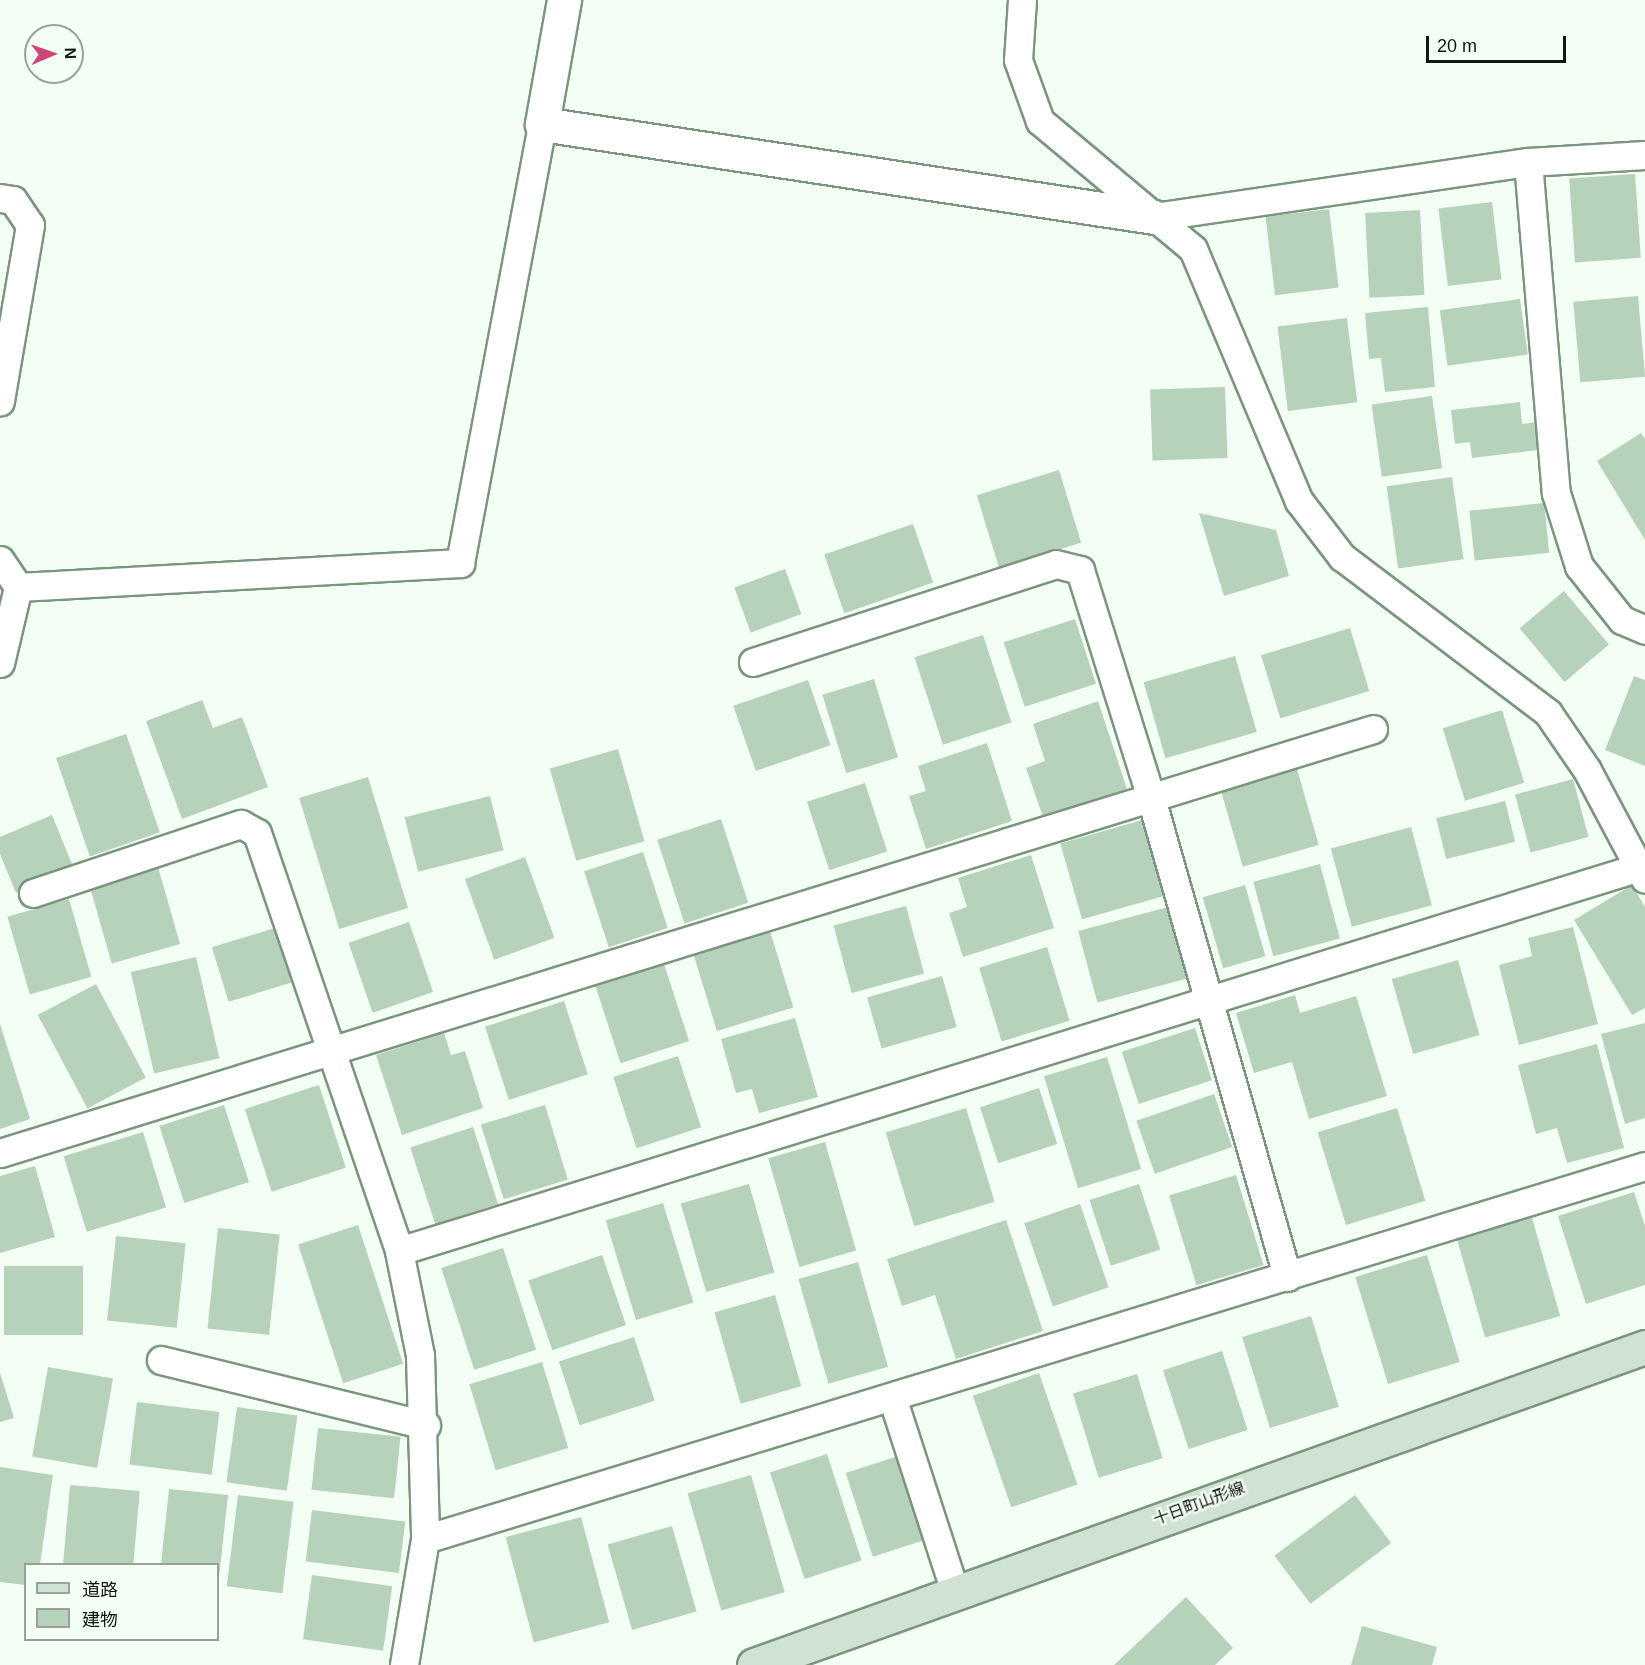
<!DOCTYPE html>
<html>
<head>
<meta charset="utf-8">
<style>
	body { margin:0 }
	#map { position:relative; width:1645px; height:1665px; overflow:hidden; background:#f3fef4; font-family:Helvetica,"Noto Sans JP",sans-serif }
	div>[style] { position:absolute }
	[style*='--x'] { left:calc(var(--x)*1px); top:calc(var(--y)*1px); width:calc(var(--w)*1px); rotate:calc(var(--a)*1deg) }
	.building>* { inset:0; background:#b7d2ba; transform-origin:0 0 }
	.roads { filter:drop-shadow(2px 0 #7b957e) drop-shadow(-2px 0 #7b957e) drop-shadow(0 2px #7b957e) drop-shadow(0 -2px #7b957e) }
	.lane>* { height:27px; margin:-13.5px; padding:0 13.5px; transform-origin:13.5px; border-radius:13.5px; background:#fff }
	.street>* { height:33px; margin:-16.5px; padding:0 16.5px; transform-origin:16.5px; border-radius:16.5px; background:#fff }
	.secondary>* { height:33px; margin:-16.5px; padding:0 16.5px; transform-origin:16.5px; border-radius:16.5px; background:#d0e2d3 }
	span { translate:-50% -50%; white-space:nowrap; text-align:center; line-height:1.15; -webkit-text-stroke:4.5px #f3fef4; paint-order:stroke }
	.street-label { font-size:16px; color:#0f1810 }
	.legend { position:absolute; left:24px; top:1563px; width:195px; height:78px; box-sizing:border-box; background:#f3fef4; border:2px solid #98a299; margin:0; padding:8px 10px; list-style:none; font-size:18px; color:#0f1810 }
	.legend li { display:flex; align-items:center; gap:12px; height:30px }
	.legend b { width:30px; border:2px solid #98a299 }
	.north { position:absolute; left:24px; top:24px; width:60px; height:60px; box-sizing:border-box; background:#f3fef4; border:2px solid #98a299; border-radius:50%; rotate:88deg; font-size:16px; font-weight:700; line-height:24px; text-align:center; color:#0f1810 }
	.north::after { content:''; display:block; margin:auto; width:21px; height:27px; background:#cd447e; clip-path:polygon(50% 0,100% 100%,50% 72%,0 100%) }
	.scale { position:absolute; left:1426px; top:36px; width:140px; height:27px; box-sizing:border-box; border:3px solid #0f1810; border-top:0; padding-left:8px; font-size:18px; line-height:21px; white-space:nowrap; color:#0f1810; -webkit-text-stroke:4px #f3fef4; paint-order:stroke }
</style>
</head>
<body>
<div id="map">
	<div class="building">
		<i style="left:1635px;top:174px;width:84px;height:66px;rotate:86deg"></i>
		<i style="left:1492px;top:202px;width:78px;height:54px;rotate:83deg"></i>
		<i style="left:1329px;top:209px;width:79px;height:64px;rotate:83deg"></i>
		<i style="left:1420px;top:210px;width:85px;height:55px;rotate:87deg"></i>
		<i style="left:1638px;top:296px;width:81px;height:65px;rotate:85deg"></i>
		<i style="left:1520px;top:299px;width:56px;height:81px;rotate:82deg"></i>
		<i style="clip-path:polygon(1428px 307px,1435px 387px,1385px 392px,1381px 358px,1369px 359px,1365px 313px)"></i>
		<i style="left:1347px;top:318px;width:85px;height:70px;rotate:83deg"></i>
		<i style="left:1225px;top:387px;width:71px;height:75px;rotate:88deg"></i>
		<i style="left:1432px;top:396px;width:73px;height:61px;rotate:82deg"></i>
		<i style="clip-path:polygon(1520px 402px,1522px 424px,1544px 421px,1547px 449px,1472px 458px,1470px 442px,1455px 444px,1451px 410px)"></i>
		<i style="clip-path:polygon(1641px 433px,1645px 439px,1645px 540px,1597px 461px)"></i>
		<i style="left:1059px;top:470px;width:76px;height:86px;rotate:73deg"></i>
		<i style="left:1452px;top:477px;width:83px;height:66px;rotate:82deg"></i>
		<i style="left:1544px;top:503px;width:50px;height:75px;rotate:84deg"></i>
		<i style="clip-path:polygon(1199px 513px,1276px 530px,1289px 576px,1224px 596px)"></i>
		<i style="left:913px;top:524px;width:62px;height:94px;rotate:71deg"></i>
		<i style="left:785px;top:569px;width:48px;height:54px;rotate:70deg"></i>
		<i style="left:1564px;top:591px;width:70px;height:58px;rotate:50deg"></i>
		<i style="left:1075px;top:619px;width:68px;height:75px;rotate:72deg"></i>
		<i style="left:1350px;top:628px;width:66px;height:93px;rotate:73deg"></i>
		<i style="left:983px;top:635px;width:92px;height:72px;rotate:72deg"></i>
		<i style="left:1235px;top:656px;width:79px;height:95px;rotate:74deg"></i>
		<i style="clip-path:polygon(1634px 676px,1645px 680px,1645px 766px,1605px 750px)"></i>
		<i style="left:874px;top:679px;width:82px;height:54px;rotate:73deg"></i>
		<i style="left:808px;top:680px;width:69px;height:79px;rotate:71deg"></i>
		<i style="clip-path:polygon(202px 700px,213px 728px,242px 717px,268px 787px,182px 819px,146px 721px)"></i>
		<i style="clip-path:polygon(1098px 701px,1127px 789px,1043px 817px,1026px 768px,1045px 761px,1033px 724px)"></i>
		<i style="left:1502px;top:710px;width:76px;height:62px;rotate:73deg"></i>
		<i style="left:126px;top:734px;width:104px;height:74px;rotate:71deg"></i>
		<i style="clip-path:polygon(987px 743px,1012px 821px,926px 849px,909px 796px,926px 791px,918px 766px)"></i>
		<i style="left:618px;top:749px;width:96px;height:71px;rotate:74deg"></i>
		<i style="left:1297px;top:769px;width:79px;height:79px;rotate:74deg"></i>
		<i style="left:368px;top:777px;width:137px;height:72px;rotate:73deg"></i>
		<i style="left:1573px;top:779px;width:60px;height:60px;rotate:75deg"></i>
		<i style="left:865px;top:783px;width:72px;height:61px;rotate:72deg"></i>
		<i style="left:490px;top:796px;width:56px;height:88px;rotate:76deg"></i>
		<i style="left:1505px;top:801px;width:42px;height:71px;rotate:76deg"></i>
		<i style="clip-path:polygon(52px 815px,74px 869px,16px 893px,0 854px,0 837px)"></i>
		<i style="left:721px;top:819px;width:88px;height:67px;rotate:72deg"></i>
		<i style="left:1142px;top:820px;width:79px;height:85px;rotate:74deg"></i>
		<i style="left:1411px;top:827px;width:81px;height:83px;rotate:75deg"></i>
		<i style="left:643px;top:852px;width:80px;height:62px;rotate:72deg"></i>
		<i style="clip-path:polygon(1031px 855px,1054px 928px,963px 957px,949px 913px,967px 907px,958px 878px)"></i>
		<i style="left:525px;top:857px;width:86px;height:64px;rotate:70deg"></i>
		<i style="left:1320px;top:864px;width:77px;height:69px;rotate:75deg"></i>
		<i style="left:158px;top:867px;width:80px;height:71px;rotate:74deg"></i>
		<i style="left:1245px;top:885px;width:74px;height:44px;rotate:74deg"></i>
		<i style="clip-path:polygon(1632px 885px,1645px 907px,1645px 1008px,1632px 1015px,1574px 920px)"></i>
		<i style="left:69px;top:899px;width:81px;height:64px;rotate:74deg"></i>
		<i style="left:906px;top:906px;width:70px;height:75px;rotate:75deg"></i>
		<i style="left:1168px;top:907px;width:74px;height:93px;rotate:75deg"></i>
		<i style="left:409px;top:922px;width:74px;height:64px;rotate:71deg"></i>
		<i style="clip-path:polygon(1573px 927px,1598px 1024px,1519px 1045px,1499px 965px,1532px 956px,1528px 938px)"></i>
		<i style="left:275px;top:928px;width:57px;height:66px;rotate:73deg"></i>
		<i style="left:770px;top:931px;width:80px;height:80px;rotate:73deg"></i>
		<i style="left:1047px;top:947px;width:77px;height:71px;rotate:73deg"></i>
		<i style="left:196px;top:957px;width:104px;height:67px;rotate:77deg"></i>
		<i style="left:1458px;top:960px;width:78px;height:69px;rotate:74deg"></i>
		<i style="left:664px;top:964px;width:81px;height:72px;rotate:72deg"></i>
		<i style="left:942px;top:976px;width:53px;height:78px;rotate:74deg"></i>
		<i style="left:96px;top:984px;width:106px;height:66px;rotate:62deg"></i>
		<i style="clip-path:polygon(1295px 995px,1300px 1013px,1356px 996px,1387px 1096px,1309px 1119px,1292px 1062px,1254px 1073px,1236px 1013px)"></i>
		<i style="left:564px;top:1001px;width:77px;height:83px;rotate:72deg"></i>
		<i style="clip-path:polygon(795px 1018px,818px 1097px,759px 1113px,752px 1089px,736px 1093px,721px 1039px)"></i>
		<i style="clip-path:polygon(1645px 1023px,1645px 1118px,1625px 1124px,1601px 1034px)"></i>
		<i style="clip-path:polygon(0 1024px,30px 1119px,0 1129px)"></i>
		<i style="left:1195px;top:1028px;width:55px;height:77px;rotate:72deg"></i>
		<i style="clip-path:polygon(444px 1033px,451px 1055px,465px 1051px,483px 1108px,402px 1135px,376px 1055px)"></i>
		<i style="clip-path:polygon(1597px 1044px,1624px 1148px,1567px 1163px,1557px 1128px,1536px 1134px,1518px 1065px)"></i>
		<i style="left:678px;top:1056px;width:75px;height:68px;rotate:72deg"></i>
		<i style="left:1107px;top:1057px;width:117px;height:66px;rotate:73deg"></i>
		<i style="left:319px;top:1085px;width:87px;height:78px;rotate:72deg"></i>
		<i style="left:1039px;top:1088px;width:59px;height:62px;rotate:72deg"></i>
		<i style="left:1214px;top:1094px;width:56px;height:82px;rotate:71deg"></i>
		<i style="left:224px;top:1105px;width:81px;height:68px;rotate:72deg"></i>
		<i style="left:545px;top:1105px;width:78px;height:67px;rotate:73deg"></i>
		<i style="left:966px;top:1108px;width:98px;height:84px;rotate:73deg"></i>
		<i style="left:1397px;top:1108px;width:97px;height:83px;rotate:73deg"></i>
		<i style="left:473px;top:1127px;width:81px;height:66px;rotate:72deg"></i>
		<i style="left:143px;top:1132px;width:79px;height:83px;rotate:73deg"></i>
		<i style="left:825px;top:1142px;width:113px;height:59px;rotate:74deg"></i>
		<i style="clip-path:polygon(35px 1166px,55px 1237px,0 1253px,0 1176px)"></i>
		<i style="left:1236px;top:1175px;width:94px;height:70px;rotate:73deg"></i>
		<i style="left:749px;top:1184px;width:92px;height:71px;rotate:74deg"></i>
		<i style="left:1139px;top:1184px;width:69px;height:52px;rotate:72deg"></i>
		<i style="clip-path:polygon(1634px 1192px,1645px 1226px,1645px 1285px,1586px 1304px,1558px 1216px)"></i>
		<i style="left:663px;top:1203px;width:104px;height:60px;rotate:73deg"></i>
		<i style="left:1080px;top:1204px;width:88px;height:59px;rotate:71deg"></i>
		<i style="left:1532px;top:1218px;width:102px;height:78px;rotate:74deg"></i>
		<i style="clip-path:polygon(1006px 1220px,1043px 1331px,956px 1359px,935px 1295px,902px 1306px,887px 1259px)"></i>
		<i style="left:358px;top:1225px;width:146px;height:63px;rotate:72deg"></i>
		<i style="left:218px;top:1228px;width:62px;height:101px;rotate:6deg"></i>
		<i style="left:116px;top:1236px;width:70px;height:85px;rotate:6deg"></i>
		<i style="left:503px;top:1248px;width:107px;height:65px;rotate:72deg"></i>
		<i style="left:602px;top:1255px;width:74px;height:78px;rotate:71deg"></i>
		<i style="left:1427px;top:1255px;width:112px;height:75px;rotate:73deg"></i>
		<i style="left:858px;top:1262px;width:109px;height:62px;rotate:74deg"></i>
		<i style="left:83px;top:1266px;width:69px;height:79px;rotate:90deg"></i>
		<i style="left:775px;top:1295px;width:95px;height:63px;rotate:74deg"></i>
		<i style="left:1311px;top:1316px;width:95px;height:72px;rotate:73deg"></i>
		<i style="left:634px;top:1337px;width:67px;height:79px;rotate:72deg"></i>
		<i style="left:1222px;top:1351px;width:83px;height:62px;rotate:72deg"></i>
		<i style="left:542px;top:1362px;width:90px;height:76px;rotate:73deg"></i>
		<i style="left:48px;top:1367px;width:66px;height:91px;rotate:10deg"></i>
		<i style="clip-path:polygon(0 1373px,14px 1418px,0 1422px)"></i>
		<i style="left:1039px;top:1373px;width:118px;height:70px;rotate:71deg"></i>
		<i style="left:1137px;top:1374px;width:88px;height:67px;rotate:73deg"></i>
		<i style="left:137px;top:1402px;width:83px;height:63px;rotate:7deg"></i>
		<i style="left:237px;top:1407px;width:61px;height:76px;rotate:8deg"></i>
		<i style="left:318px;top:1428px;width:83px;height:62px;rotate:6deg"></i>
		<i style="left:827px;top:1454px;width:112px;height:60px;rotate:72deg"></i>
		<i style="left:898px;top:1456px;width:88px;height:55px;rotate:72deg"></i>
		<i style="clip-path:polygon(0 1467px,53px 1475px,40px 1564px,26px 1564px,26px 1585px,0 1582px)"></i>
		<i style="left:751px;top:1475px;width:122px;height:66px;rotate:74deg"></i>
		<i style="left:70px;top:1485px;width:70px;height:79px;rotate:5deg"></i>
		<i style="clip-path:polygon(169px 1489px,228px 1495px,219px 1578px,218px 1564px,161px 1564px)"></i>
		<i style="left:238px;top:1495px;width:56px;height:92px;rotate:7deg"></i>
		<i style="left:1355px;top:1495px;width:60px;height:101px;rotate:53deg"></i>
		<i style="left:312px;top:1510px;width:94px;height:52px;rotate:7deg"></i>
		<i style="left:581px;top:1517px;width:109px;height:78px;rotate:75deg"></i>
		<i style="left:672px;top:1526px;width:89px;height:67px;rotate:74deg"></i>
		<i style="left:312px;top:1575px;width:81px;height:65px;rotate:8deg"></i>
		<i style="clip-path:polygon(1186px 1597px,1233px 1648px,1215px 1665px,1114px 1665px)"></i>
		<i style="clip-path:polygon(1362px 1626px,1437px 1647px,1432px 1665px,1351px 1665px)"></i>
	</div>
	<div class="roads">
		<div class="lane">
			<i style="--x:1022;--y:0;--w:60;--a:93.8"></i>
			<i style="--x:1018;--y:60;--w:65;--a:70.2"></i>
			<i style="--x:1040;--y:121;--w:199;--a:39.9"></i>
			<i style="--x:1193;--y:249;--w:273;--a:67.2"></i>
			<i style="--x:1299;--y:501;--w:71;--a:52.5"></i>
			<i style="--x:1342;--y:557;--w:258;--a:37.1"></i>
			<i style="--x:1548;--y:713;--w:69;--a:55.6"></i>
			<i style="--x:1587;--y:770;--w:123;--a:62"></i>
			<i style="--x:1528;--y:162;--w:332;--a:85.2"></i>
			<i style="--x:1556;--y:493;--w:77;--a:72.5"></i>
			<i style="--x:1579;--y:566;--w:69;--a:51.5"></i>
			<i style="--x:1622;--y:620;--w:25;--a:23"></i>
			<i style="--x:0;--y:198;--w:13;--a:9"></i>
			<i style="--x:13;--y:200;--w:30;--a:56"></i>
			<i style="--x:30;--y:225;--w:179;--a:99.7"></i>
			<i style="--x:1154;--y:217;--w:378;--a:-8.4"></i>
			<i style="--x:1528;--y:162;--w:117;--a:-3.4"></i>
			<i style="--x:0;--y:560;--w:32;--a:56"></i>
			<i style="--x:18;--y:587;--w:78;--a:103.3"></i>
			<i style="--x:18;--y:587;--w:443;--a:-3.1"></i>
			<i style="--x:460;--y:563;--w:447;--a:-79.4"></i>
			<i style="--x:753;--y:662;--w:318;--a:-17.9"></i>
			<i style="--x:1056;--y:564;--w:25;--a:14"></i>
			<i style="--x:1080;--y:570;--w:239;--a:72.7"></i>
			<i style="--x:1151;--y:798;--w:498;--a:74.1"></i>
			<i style="--x:33;--y:893;--w:219;--a:-18.4"></i>
			<i style="--x:241;--y:824;--w:18;--a:29"></i>
			<i style="--x:257;--y:833;--w:441;--a:71.2"></i>
			<i style="--x:399;--y:1251;--w:106;--a:78.6"></i>
			<i style="--x:420;--y:1355;--w:184;--a:88.4"></i>
			<i style="--x:425;--y:1539;--w:128;--a:99.5"></i>
			<i style="--x:0;--y:1153;--w:1437;--a:-17.16"></i>
			<i style="--x:399;--y:1251;--w:1295;--a:-17.2"></i>
			<i style="--x:161;--y:1360;--w:273;--a:13.8"></i>
			<i style="--x:892;--y:1397;--w:205;--a:72.1"></i>
			<i style="--x:425;--y:1539;--w:1276;--a:-17"></i>
		</div>
		<div class="street">
			<i style="--x:564;--y:0;--w:126;--a:100.1"></i>
			<i style="--x:542;--y:124;--w:619;--a:8.64"></i>
		</div>
		<div class="secondary">
			<i style="--x:754;--y:1665;--w:946;--a:-19.64"></i>
		</div>
	</div>
	<div class="street-label">
		<span style="left:1199px;top:1504px;rotate:-20deg">十日町山形線</span>
	</div>
	<ul class="legend">
	<li><b style="height:8px;background:#d0e2d3"></b>道路</li>
	<li><b style="height:16px;background:#b7d2ba"></b>建物</li>
	</ul>
	<div class="north">N</div>
	<div class="scale">20 m</div>
</div>
</body>
</html>
